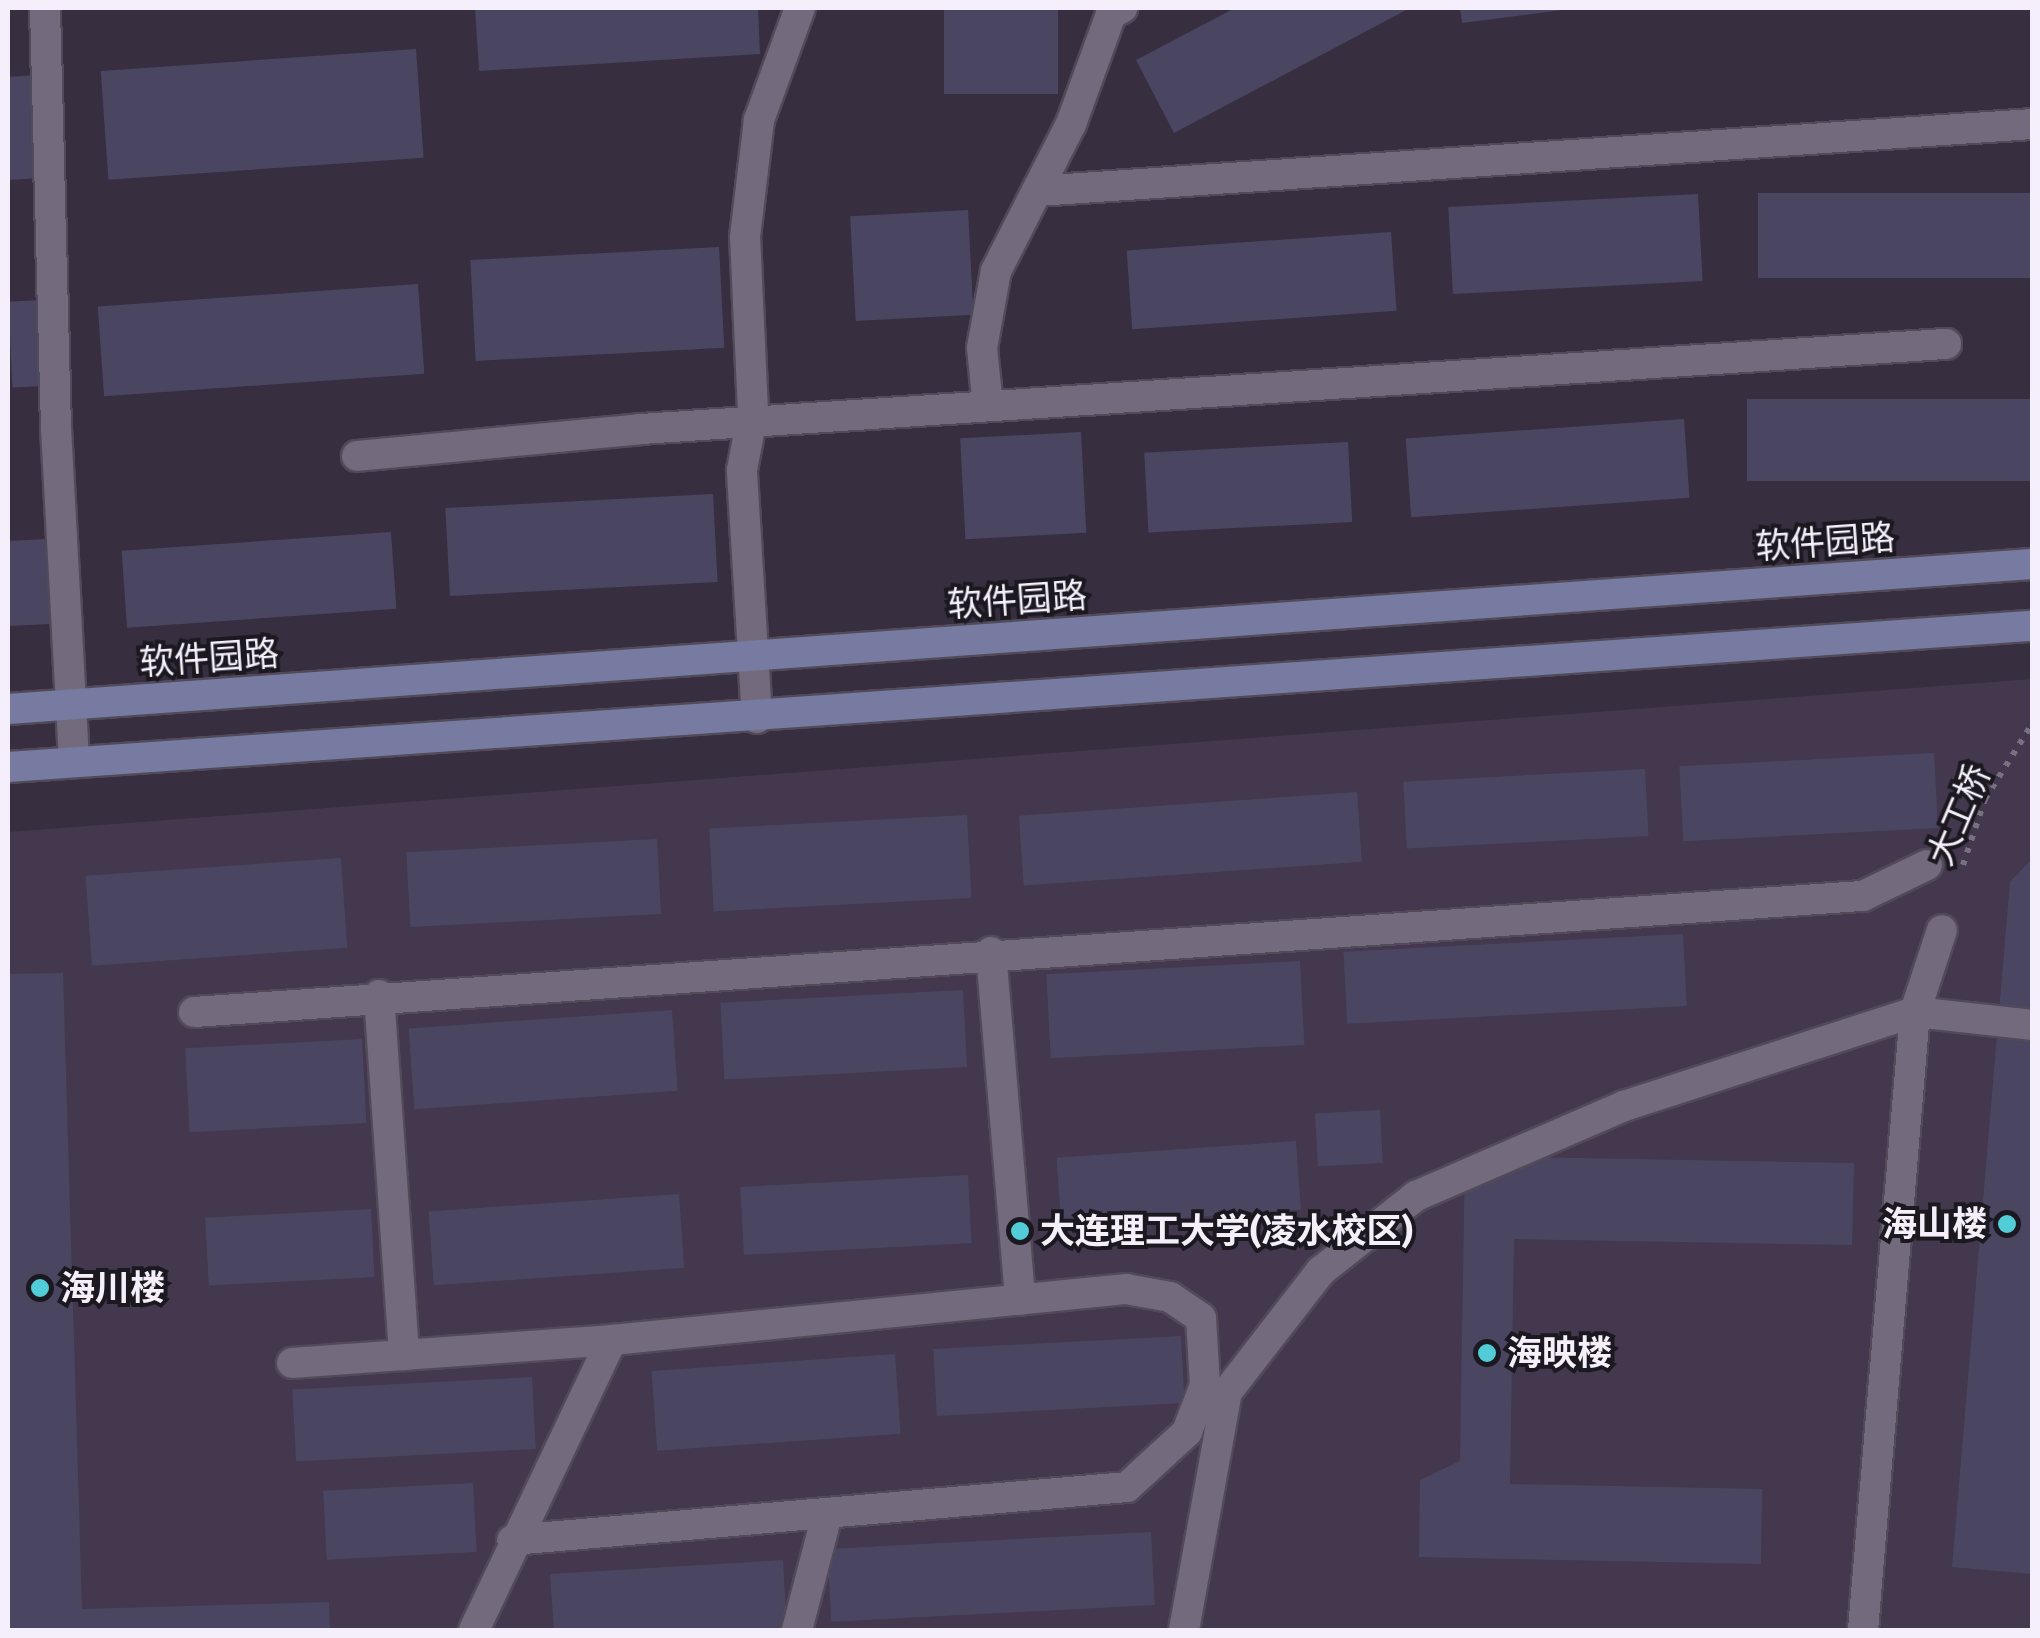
<!DOCTYPE html>
<html>
<head>
<meta charset="utf-8">
<style>
	body { margin:0 }
	#map { position:relative; width:2040px; height:1638px; overflow:hidden; background:#372e3f; font-family:"Fira Sans","Noto Sans SC",sans-serif }
	div>[style] { position:absolute }
	[style*='--x'] { left:calc(var(--x)*1px); top:calc(var(--y)*1px); width:calc(var(--w)*1px); rotate:calc(var(--a)*1deg) }
	.built>* { inset:0; background:#43384e }
	.building>* { inset:0; background:#4a4662; transform-origin:0 0 }
	.path>* { height:6px; margin-top:-3px; transform-origin:0; background:repeating-linear-gradient(90deg,#787180 0 5px,transparent 0 13px) }
	.roads { filter:drop-shadow(2px 0 #514a59) drop-shadow(-2px 0 #514a59) drop-shadow(0 2px #514a59) drop-shadow(0 -2px #514a59) }
	.minor>* { height:30px; margin:-15px; padding:0 15px; transform-origin:15px; border-radius:15px; background:#746a7e }
	.secondary>* { height:30px; margin:-15px; padding:0 15px; transform-origin:15px; border-radius:15px; background:#777ba1 }
	.dots>* { width:28px; height:28px; translate:-50% -50%; box-sizing:border-box; border:5px solid #1c1820; border-radius:50% }
	span { translate:-50% -50%; white-space:nowrap; text-align:center; line-height:1.15; -webkit-text-stroke:8px #1c1820; paint-order:stroke }
	.street-label { font-size:35px; color:#f4effa }
	.poi-label { font-size:35px; color:#f4effa; font-weight:700 }
	.right { translate:-100% -50%; text-align:right }
	.left { translate:0 -50%; text-align:left }
	.frame { position:absolute; inset:0; border:10px solid #f4effa; pointer-events:none }
</style>
</head>
<body>
<div id="map">
	<div class="built">
		<i style="clip-path:polygon(2032px 679px,2032px 1630px,8px 1630px,8px 832px)"></i>
	</div>
	<div class="building">
		<i style="clip-path:polygon(475px 8px,758px 8px,760px 54px,479px 71px)"></i>
		<i style="left:944px;top:8px;width:114px;height:86px"></i>
		<i style="clip-path:polygon(1235px 8px,1410px 8px,1174px 133px,1136px 60px)"></i>
		<i style="clip-path:polygon(1460px 8px,1562px 8px,1562px 10px,1462px 23px)"></i>
		<i style="left:416px;top:49px;width:109px;height:316px;rotate:86deg"></i>
		<i style="clip-path:polygon(35px 75px,41px 178px,8px 180px,8px 77px)"></i>
		<i style="left:2032px;top:193px;width:85px;height:274px;rotate:90deg"></i>
		<i style="left:1698px;top:194px;width:87px;height:250px;rotate:87deg"></i>
		<i style="left:968px;top:210px;width:105px;height:118px;rotate:87deg"></i>
		<i style="left:1391px;top:232px;width:79px;height:265px;rotate:86deg"></i>
		<i style="left:719px;top:247px;width:101px;height:249px;rotate:87deg"></i>
		<i style="left:418px;top:284px;width:90px;height:321px;rotate:86deg"></i>
		<i style="left:40px;top:300px;width:86px;height:32px;rotate:87deg"></i>
		<i style="left:2032px;top:399px;width:82px;height:285px;rotate:90deg"></i>
		<i style="left:1684px;top:419px;width:79px;height:279px;rotate:86deg"></i>
		<i style="left:1081px;top:432px;width:101px;height:121px;rotate:87deg"></i>
		<i style="left:1348px;top:442px;width:80px;height:204px;rotate:87deg"></i>
		<i style="left:713px;top:494px;width:88px;height:268px;rotate:87deg"></i>
		<i style="left:391px;top:532px;width:77px;height:270px;rotate:86deg"></i>
		<i style="clip-path:polygon(45px 539px,51px 624px,8px 626px,8px 541px)"></i>
		<i style="left:1934px;top:753px;width:75px;height:255px;rotate:87deg"></i>
		<i style="left:1645px;top:769px;width:67px;height:242px;rotate:87deg"></i>
		<i style="left:1357px;top:792px;width:70px;height:339px;rotate:86deg"></i>
		<i style="left:967px;top:815px;width:83px;height:258px;rotate:87deg"></i>
		<i style="left:657px;top:839px;width:75px;height:251px;rotate:87deg"></i>
		<i style="left:341px;top:858px;width:90px;height:256px;rotate:86deg"></i>
		<i style="clip-path:polygon(2032px 859px,2032px 1574px,1952px 1567px,2010px 882px)"></i>
		<i style="left:1683px;top:934px;width:72px;height:340px;rotate:87deg"></i>
		<i style="left:1300px;top:961px;width:84px;height:254px;rotate:87deg"></i>
		<i style="clip-path:polygon(63px 973px,82px 1609px,329px 1602px,330px 1630px,8px 1630px,8px 974px)"></i>
		<i style="left:963px;top:990px;width:77px;height:243px;rotate:87deg"></i>
		<i style="left:672px;top:1010px;width:81px;height:264px;rotate:86deg"></i>
		<i style="left:362px;top:1039px;width:84px;height:177px;rotate:87deg"></i>
		<i style="left:1380px;top:1110px;width:53px;height:65px;rotate:87deg"></i>
		<i style="left:1296px;top:1141px;width:69px;height:240px;rotate:86deg"></i>
		<i style="clip-path:polygon(1465px 1156px,1854px 1163px,1852px 1245px,1514px 1239px,1510px 1484px,1762px 1489px,1761px 1564px,1419px 1557px,1420px 1480px,1460px 1461px)"></i>
		<i style="left:968px;top:1175px;width:68px;height:228px;rotate:87deg"></i>
		<i style="left:679px;top:1194px;width:74px;height:251px;rotate:86deg"></i>
		<i style="left:371px;top:1209px;width:68px;height:166px;rotate:87deg"></i>
		<i style="left:1181px;top:1336px;width:67px;height:248px;rotate:87deg"></i>
		<i style="left:895px;top:1354px;width:80px;height:244px;rotate:86deg"></i>
		<i style="left:532px;top:1377px;width:72px;height:240px;rotate:87deg"></i>
		<i style="left:473px;top:1483px;width:69px;height:150px;rotate:87deg"></i>
		<i style="left:1151px;top:1532px;width:73px;height:324px;rotate:87deg"></i>
		<i style="clip-path:polygon(783px 1560px,787px 1630px,554px 1630px,550px 1574px)"></i>
	</div>
	<div class="path">
		<i style="--x:1963;--y:865;--w:70;--a:-71.6"></i>
		<i style="--x:1985;--y:799;--w:89;--a:-57.9"></i>
	</div>
	<div class="roads">
		<div class="minor">
			<i style="--x:45;--y:8;--w:420;--a:88.5"></i>
			<i style="--x:56;--y:428;--w:334;--a:86.9"></i>
			<i style="--x:1037;--y:191;--w:997;--a:-3.85"></i>
			<i style="--x:988;--y:406;--w:58;--a:-95.9"></i>
			<i style="--x:982;--y:348;--w:78;--a:-79.7"></i>
			<i style="--x:996;--y:271;--w:165;--a:-63"></i>
			<i style="--x:1071;--y:124;--w:117;--a:-70"></i>
			<i style="--x:1111;--y:14;--w:13;--a:-29"></i>
			<i style="--x:357;--y:456;--w:285;--a:-5.4"></i>
			<i style="--x:641;--y:429;--w:1308;--a:-3.73"></i>
			<i style="--x:757;--y:718;--w:248;--a:-93.5"></i>
			<i style="--x:742;--y:470;--w:59;--a:-79.3"></i>
			<i style="--x:753;--y:412;--w:175;--a:-92.6"></i>
			<i style="--x:745;--y:237;--w:118;--a:-83.2"></i>
			<i style="--x:759;--y:120;--w:119;--a:-69.9"></i>
			<i style="--x:991;--y:952;--w:349;--a:85.2"></i>
			<i style="--x:379;--y:995;--w:361;--a:86"></i>
			<i style="--x:194;--y:1012;--w:1673;--a:-3.98"></i>
			<i style="--x:1863;--y:896;--w:71;--a:-25.8"></i>
			<i style="--x:292;--y:1363;--w:321;--a:-4.1"></i>
			<i style="--x:612;--y:1340;--w:517;--a:-5.67"></i>
			<i style="--x:1126;--y:1289;--w:45;--a:10.3"></i>
			<i style="--x:1170;--y:1297;--w:37;--a:34"></i>
			<i style="--x:1201;--y:1318;--w:67;--a:86.6"></i>
			<i style="--x:1205;--y:1385;--w:50;--a:111"></i>
			<i style="--x:1187;--y:1432;--w:81;--a:137.5"></i>
			<i style="--x:1127;--y:1487;--w:617;--a:175.07"></i>
			<i style="--x:474;--y:1630;--w:321;--a:-64.6"></i>
			<i style="--x:797;--y:1630;--w:119;--a:-75.4"></i>
			<i style="--x:1184;--y:1630;--w:242;--a:-79.8"></i>
			<i style="--x:1227;--y:1392;--w:153;--a:-52.2"></i>
			<i style="--x:1321;--y:1271;--w:121;--a:-38.3"></i>
			<i style="--x:1416;--y:1196;--w:227;--a:-23.4"></i>
			<i style="--x:1624;--y:1106;--w:306;--a:-17.9"></i>
			<i style="--x:1915;--y:1012;--w:86;--a:-71.8"></i>
			<i style="--x:1863;--y:1630;--w:620;--a:-85.19"></i>
			<i style="--x:1915;--y:1012;--w:118;--a:6.3"></i>
		</div>
		<div class="secondary">
			<i style="--x:8;--y:709;--w:2029;--a:-4.1"></i>
			<i style="--x:8;--y:767;--w:2029;--a:-3.99"></i>
		</div>
	</div>
	<div class="dots">
		<i style="left:2007px;top:1224px;background:#52ccd6"></i>
		<i style="left:1020px;top:1231px;background:#52ccd6"></i>
		<i style="left:40px;top:1288px;background:#52ccd6"></i>
		<i style="left:1487px;top:1353px;background:#52ccd6"></i>
	</div>
	<div class="street-label">
		<span style="left:1825px;top:542px;rotate:-4deg">软件园路</span>
		<span style="left:1017px;top:600px;rotate:-4deg">软件园路</span>
		<span style="left:209px;top:658px;rotate:-4deg">软件园路</span>
		<span style="left:1959px;top:815px;rotate:-67deg">大工桥</span>
	</div>
	<div class="poi-label">
		<span class="right" style="left:1987px;top:1224px">海山楼</span>
		<span class="left" style="left:1040px;top:1231px">大连理工大学(凌水校区)</span>
		<span class="left" style="left:60px;top:1288px">海川楼</span>
		<span class="left" style="left:1507px;top:1353px">海映楼</span>
	</div>
	<div class="frame"></div>
</div>
</body>
</html>
